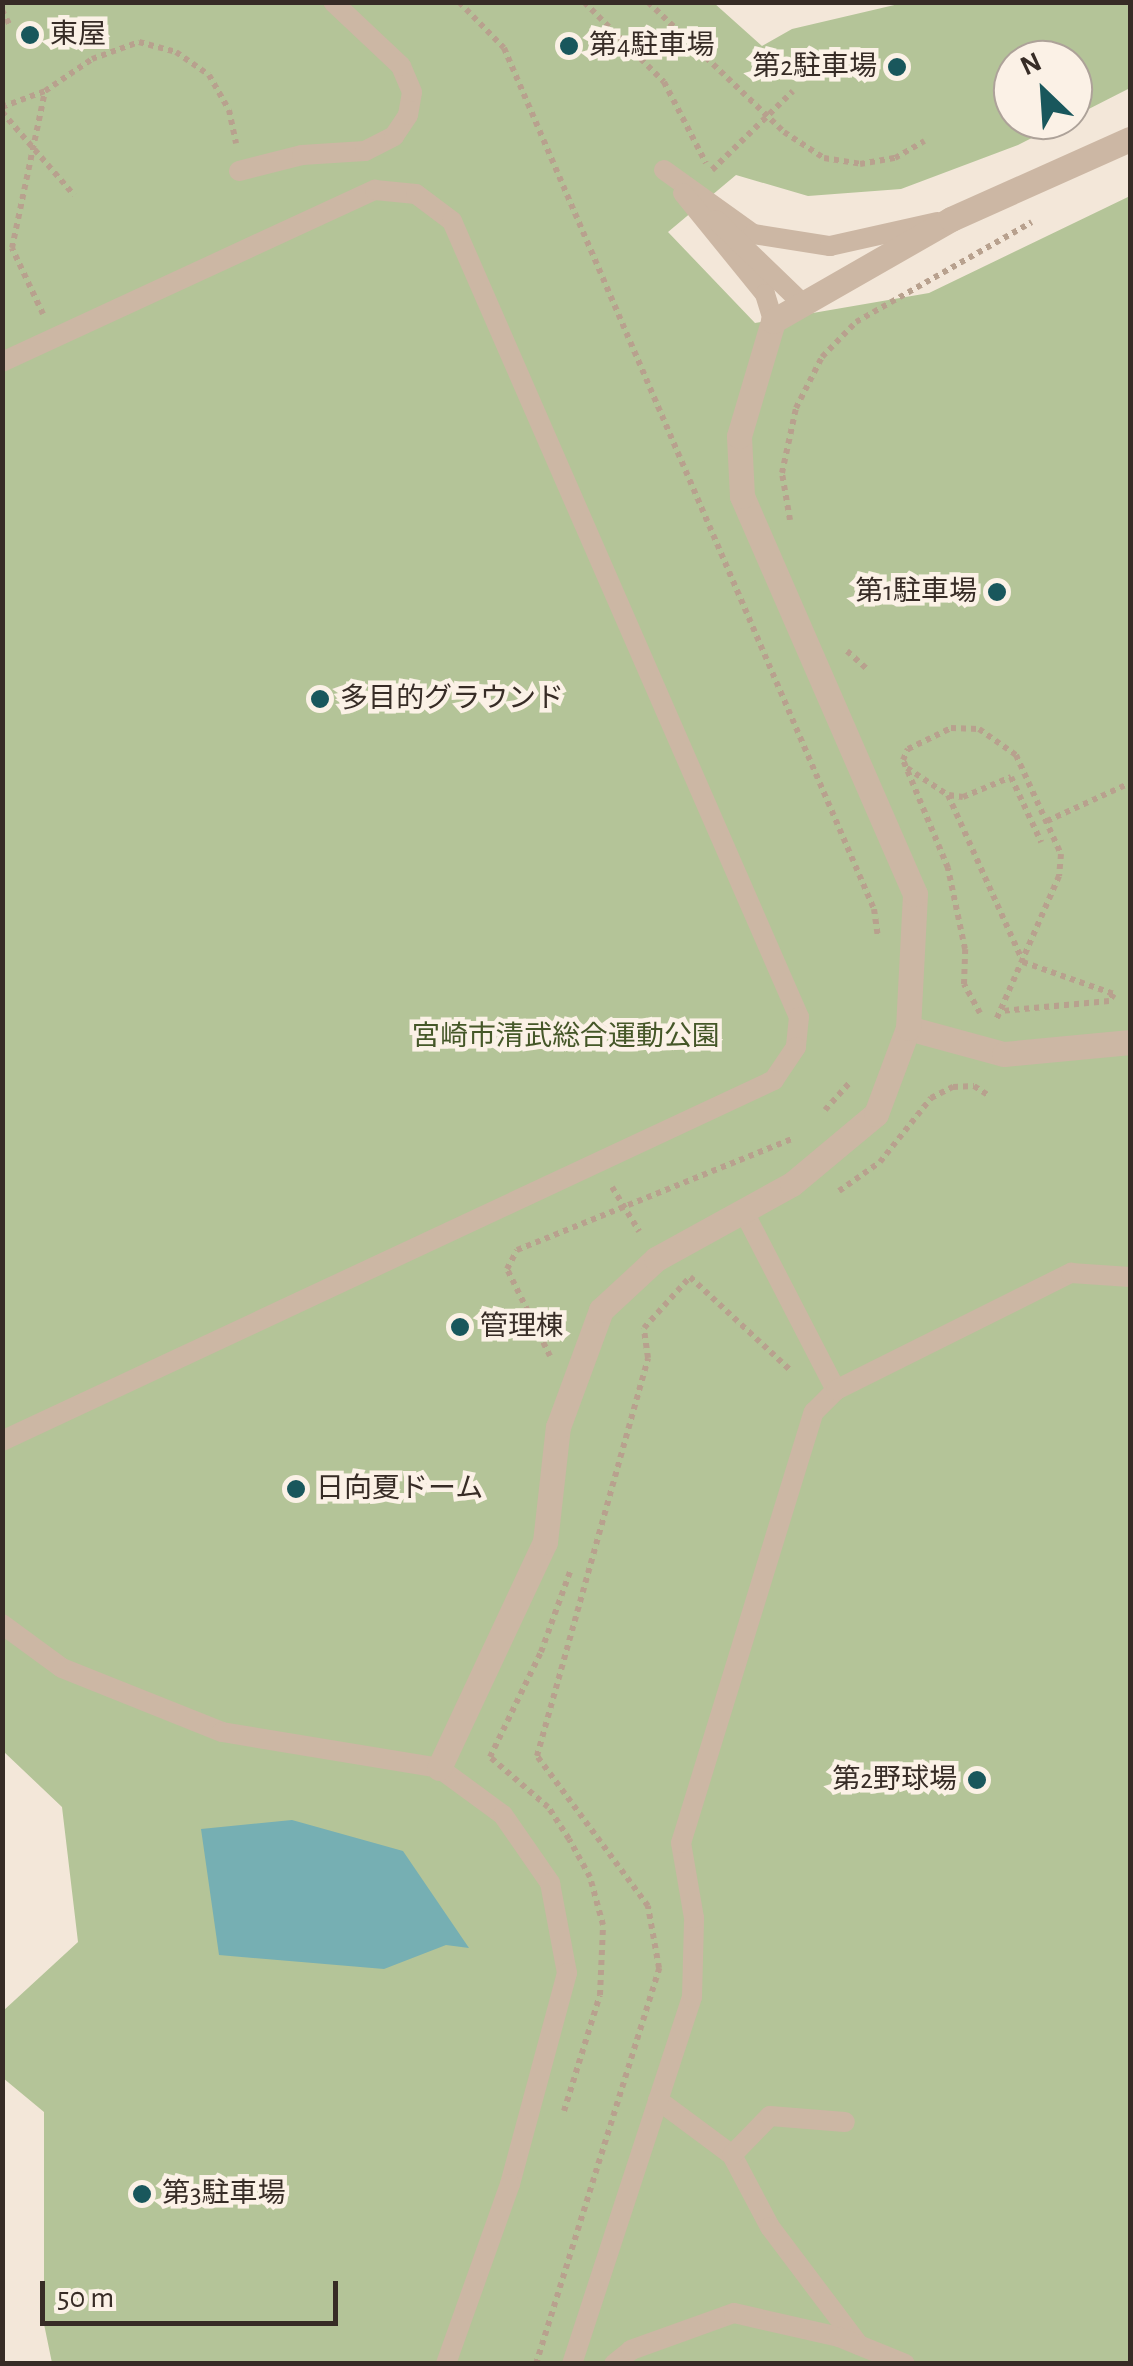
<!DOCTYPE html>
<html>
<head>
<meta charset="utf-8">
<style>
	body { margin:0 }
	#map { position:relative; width:1133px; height:2366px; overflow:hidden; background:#f3e7d9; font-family:"Alegreya Sans","Noto Sans JP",sans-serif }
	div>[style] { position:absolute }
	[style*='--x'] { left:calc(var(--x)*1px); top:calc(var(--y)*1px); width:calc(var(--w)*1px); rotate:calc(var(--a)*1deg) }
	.green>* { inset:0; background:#b4c498 }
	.water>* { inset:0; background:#76afb3 }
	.path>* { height:6px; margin-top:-3px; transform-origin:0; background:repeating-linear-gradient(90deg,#b8a18e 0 5px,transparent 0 10px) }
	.service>* { height:20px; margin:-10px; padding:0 10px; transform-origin:10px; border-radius:10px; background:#ccb7a4 }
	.tertiary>* { height:25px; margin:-12.5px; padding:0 12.5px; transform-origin:12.5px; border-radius:12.5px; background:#ccb7a4 }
	.dots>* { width:28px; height:28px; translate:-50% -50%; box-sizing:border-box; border:5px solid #fbf1e6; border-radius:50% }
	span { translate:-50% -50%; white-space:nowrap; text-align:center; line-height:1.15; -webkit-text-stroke:9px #fbf1e6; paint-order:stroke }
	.poi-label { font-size:28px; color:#372c26 }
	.left { translate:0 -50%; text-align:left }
	.right { translate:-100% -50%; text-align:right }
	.park-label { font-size:28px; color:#455728 }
	.frame { position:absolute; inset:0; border:5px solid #372c26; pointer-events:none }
	.north { position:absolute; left:993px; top:40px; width:100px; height:100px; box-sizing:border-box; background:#fbf1e6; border:2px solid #ada299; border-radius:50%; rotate:335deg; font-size:28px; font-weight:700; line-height:40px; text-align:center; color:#372c26 }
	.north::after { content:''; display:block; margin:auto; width:35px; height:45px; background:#19575c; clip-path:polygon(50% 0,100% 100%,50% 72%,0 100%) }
	.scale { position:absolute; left:40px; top:2281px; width:298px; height:45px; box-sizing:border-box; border:5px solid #372c26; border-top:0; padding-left:12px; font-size:30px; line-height:35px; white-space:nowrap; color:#372c26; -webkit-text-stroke:8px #fbf1e6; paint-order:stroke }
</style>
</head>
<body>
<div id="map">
	<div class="green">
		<i style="clip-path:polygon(3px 3px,714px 3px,762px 46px,792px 29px,903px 3px,1130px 3px,1130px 88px,1073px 117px,1073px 60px,1013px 60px,1013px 120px,1067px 120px,1018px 145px,901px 189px,808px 196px,736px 175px,668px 232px,755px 323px,929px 293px,1130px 196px,1130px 2363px,52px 2363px,44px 2324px,44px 2112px,3px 2078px,3px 2011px,78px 1942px,62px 1807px,3px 1751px)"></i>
	</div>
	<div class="water">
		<i style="clip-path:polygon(292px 1820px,403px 1851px,469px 1948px,446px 1945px,384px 1969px,219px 1955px,201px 1829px)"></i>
	</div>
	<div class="path">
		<i style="--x:459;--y:2;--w:64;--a:45.6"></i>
		<i style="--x:504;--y:48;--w:937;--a:66.75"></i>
		<i style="--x:874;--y:909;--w:27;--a:82"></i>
		<i style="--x:584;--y:2;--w:113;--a:45"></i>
		<i style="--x:664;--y:82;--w:91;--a:62.6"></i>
		<i style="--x:648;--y:2;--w:188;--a:43.7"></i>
		<i style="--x:784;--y:132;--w:48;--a:33"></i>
		<i style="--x:824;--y:158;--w:36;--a:9"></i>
		<i style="--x:860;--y:164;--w:36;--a:-10"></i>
		<i style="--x:895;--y:158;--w:34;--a:-30"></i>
		<i style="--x:2;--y:10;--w:16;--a:63"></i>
		<i style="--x:2;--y:107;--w:46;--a:-20.4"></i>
		<i style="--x:2;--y:112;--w:110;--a:49.1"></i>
		<i style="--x:712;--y:170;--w:113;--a:-44.3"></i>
		<i style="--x:43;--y:314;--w:73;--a:-115.2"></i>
		<i style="--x:12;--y:248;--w:160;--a:-78.1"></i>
		<i style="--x:45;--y:91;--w:57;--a:-34.2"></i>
		<i style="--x:92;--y:59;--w:50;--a:-19.9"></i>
		<i style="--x:139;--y:42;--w:38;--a:15"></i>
		<i style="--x:176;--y:52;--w:40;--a:34.9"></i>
		<i style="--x:209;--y:75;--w:40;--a:60.3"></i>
		<i style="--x:229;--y:110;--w:34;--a:78"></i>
		<i style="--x:790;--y:520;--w:48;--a:-99.7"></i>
		<i style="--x:782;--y:473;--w:66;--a:-77.8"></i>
		<i style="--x:796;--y:408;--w:57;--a:-63"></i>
		<i style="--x:822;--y:357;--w:49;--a:-45.8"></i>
		<i style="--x:856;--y:322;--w:202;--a:-29.6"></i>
		<i style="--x:847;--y:651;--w:28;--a:42"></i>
		<i style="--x:907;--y:768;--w:49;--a:33.4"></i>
		<i style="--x:948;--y:795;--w:183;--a:65.8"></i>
		<i style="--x:1023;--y:962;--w:96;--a:19.4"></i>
		<i style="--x:1114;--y:994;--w:9;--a:126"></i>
		<i style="--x:1109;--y:1001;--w:107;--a:174.7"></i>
		<i style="--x:949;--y:795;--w:14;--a:8"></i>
		<i style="--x:963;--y:797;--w:52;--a:-22.6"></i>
		<i style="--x:1011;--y:777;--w:72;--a:65.2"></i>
		<i style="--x:1047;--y:821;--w:91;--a:-24.6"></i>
		<i style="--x:980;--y:1013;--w:33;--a:-119"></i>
		<i style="--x:964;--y:984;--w:35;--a:-88"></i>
		<i style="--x:965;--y:949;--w:83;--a:-101.9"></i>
		<i style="--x:948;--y:868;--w:117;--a:-112.6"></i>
		<i style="--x:903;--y:760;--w:12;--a:-66"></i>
		<i style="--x:908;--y:749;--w:48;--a:-26"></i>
		<i style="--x:951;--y:728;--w:28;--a:2"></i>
		<i style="--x:979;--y:729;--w:45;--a:35.1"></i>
		<i style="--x:1016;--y:755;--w:109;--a:65.6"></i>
		<i style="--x:1061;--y:854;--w:22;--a:95"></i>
		<i style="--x:1059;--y:876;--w:157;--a:113.6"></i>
		<i style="--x:825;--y:1110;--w:38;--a:-48"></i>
		<i style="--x:612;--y:1187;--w:52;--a:58.5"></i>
		<i style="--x:839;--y:1191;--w:50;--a:-35.3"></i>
		<i style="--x:880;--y:1162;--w:82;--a:-51.4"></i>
		<i style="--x:931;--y:1098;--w:25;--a:-27"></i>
		<i style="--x:953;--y:1087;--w:21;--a:-3"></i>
		<i style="--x:974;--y:1086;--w:17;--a:33"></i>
		<i style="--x:550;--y:1356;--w:97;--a:-116.3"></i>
		<i style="--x:507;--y:1269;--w:21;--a:-62"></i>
		<i style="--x:517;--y:1250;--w:299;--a:-22"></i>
		<i style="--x:564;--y:2111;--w:121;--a:-72.8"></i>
		<i style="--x:600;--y:1995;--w:70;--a:-87.5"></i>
		<i style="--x:603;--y:1925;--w:50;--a:-105.2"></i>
		<i style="--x:590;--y:1877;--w:43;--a:-118.9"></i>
		<i style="--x:569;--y:1839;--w:38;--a:-123"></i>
		<i style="--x:548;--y:1807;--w:77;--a:-139.2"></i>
		<i style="--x:490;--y:1757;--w:117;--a:-64.1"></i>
		<i style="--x:541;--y:1652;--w:85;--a:-70.1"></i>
		<i style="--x:536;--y:2364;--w:415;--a:-72.7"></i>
		<i style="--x:659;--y:1968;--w:63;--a:-100.1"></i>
		<i style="--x:648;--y:1906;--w:187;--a:-126.5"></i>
		<i style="--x:537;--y:1756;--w:413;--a:-74.4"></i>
		<i style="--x:648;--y:1358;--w:30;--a:-98"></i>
		<i style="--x:644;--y:1328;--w:69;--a:-48"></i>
		<i style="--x:690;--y:1277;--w:137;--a:42.9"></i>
	</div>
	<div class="service">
		<i style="--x:664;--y:170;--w:110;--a:35.7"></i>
		<i style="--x:753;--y:234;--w:78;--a:8.9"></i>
		<i style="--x:830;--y:246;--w:110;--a:-12.6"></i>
		<i style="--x:239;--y:171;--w:65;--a:-14.3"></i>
		<i style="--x:302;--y:155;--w:63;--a:-3.6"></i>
		<i style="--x:365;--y:151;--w:33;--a:-27"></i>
		<i style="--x:394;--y:136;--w:25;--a:-56"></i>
		<i style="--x:408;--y:115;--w:23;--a:-80"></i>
		<i style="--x:412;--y:92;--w:28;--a:-113"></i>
		<i style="--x:401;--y:66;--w:93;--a:-136.7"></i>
		<i style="--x:683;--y:193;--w:130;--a:50.9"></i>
		<i style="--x:765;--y:294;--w:28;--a:73"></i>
		<i style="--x:716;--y:220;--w:121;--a:44"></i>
		<i style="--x:2;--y:362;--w:411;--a:-24.8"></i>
		<i style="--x:375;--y:190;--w:41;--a:5.6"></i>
		<i style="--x:416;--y:194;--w:45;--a:36.9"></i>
		<i style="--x:452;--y:221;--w:868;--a:66.45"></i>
		<i style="--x:799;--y:1017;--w:30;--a:96"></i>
		<i style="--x:796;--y:1047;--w:40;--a:124"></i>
		<i style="--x:774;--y:1080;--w:852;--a:154.94"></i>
		<i style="--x:743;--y:1210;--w:203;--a:62.7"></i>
		<i style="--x:2;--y:1624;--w:74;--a:36.3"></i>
		<i style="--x:62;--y:1668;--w:172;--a:21.8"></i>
		<i style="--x:222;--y:1732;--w:220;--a:9.4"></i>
		<i style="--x:439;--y:1768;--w:79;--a:36.3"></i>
		<i style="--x:503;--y:1815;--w:83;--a:55.3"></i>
		<i style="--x:550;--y:1883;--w:92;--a:79.3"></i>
		<i style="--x:567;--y:1973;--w:219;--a:105.1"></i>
		<i style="--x:510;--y:2184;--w:191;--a:109.6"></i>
		<i style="--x:658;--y:2100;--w:92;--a:36.6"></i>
		<i style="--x:732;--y:2155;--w:81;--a:62.2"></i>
		<i style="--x:770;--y:2227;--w:148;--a:53"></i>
		<i style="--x:732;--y:2155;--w:54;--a:-45.7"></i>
		<i style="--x:770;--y:2116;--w:75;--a:4.6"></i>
		<i style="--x:572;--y:2364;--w:386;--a:-71.9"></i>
		<i style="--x:692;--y:1997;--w:79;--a:-88.5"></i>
		<i style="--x:694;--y:1918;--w:76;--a:-99.8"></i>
		<i style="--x:681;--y:1843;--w:451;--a:-72.9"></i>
		<i style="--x:814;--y:1412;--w:31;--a:-45"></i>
		<i style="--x:836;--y:1390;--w:263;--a:-26.5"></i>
		<i style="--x:1071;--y:1273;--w:59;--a:3.9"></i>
		<i style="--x:614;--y:2364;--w:22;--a:-39"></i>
		<i style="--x:631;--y:2350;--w:109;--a:-19.8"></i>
		<i style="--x:734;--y:2313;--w:108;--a:12.9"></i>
		<i style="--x:839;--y:2337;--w:71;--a:22.2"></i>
	</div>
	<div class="tertiary">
		<i style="--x:908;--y:1028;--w:99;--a:15.2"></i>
		<i style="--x:1004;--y:1054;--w:127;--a:-5.4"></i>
		<i style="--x:439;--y:1768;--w:250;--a:-64.9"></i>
		<i style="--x:545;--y:1542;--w:116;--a:-83.6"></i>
		<i style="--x:558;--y:1427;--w:125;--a:-69.8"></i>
		<i style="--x:601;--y:1310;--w:75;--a:-42.8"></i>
		<i style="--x:656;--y:1259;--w:155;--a:-28.9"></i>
		<i style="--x:792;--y:1184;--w:109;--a:-39.8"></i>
		<i style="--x:876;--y:1114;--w:92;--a:-69.6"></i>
		<i style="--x:908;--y:1028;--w:134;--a:-87"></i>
		<i style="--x:915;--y:894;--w:434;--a:-113.5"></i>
		<i style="--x:742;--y:496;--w:60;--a:-92.9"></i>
		<i style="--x:739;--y:436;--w:120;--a:-73.5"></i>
		<i style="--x:773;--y:321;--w:205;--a:-29.8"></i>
		<i style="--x:951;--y:219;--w:196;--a:-24.1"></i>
	</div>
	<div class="dots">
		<i style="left:30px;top:35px;background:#19575c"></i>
		<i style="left:569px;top:46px;background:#19575c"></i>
		<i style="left:897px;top:67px;background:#19575c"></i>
		<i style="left:997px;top:592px;background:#19575c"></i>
		<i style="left:320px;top:699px;background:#19575c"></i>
		<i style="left:460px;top:1327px;background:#19575c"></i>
		<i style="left:296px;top:1489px;background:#19575c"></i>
		<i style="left:977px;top:1780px;background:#19575c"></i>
		<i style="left:142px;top:2194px;background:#19575c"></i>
	</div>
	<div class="poi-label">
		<span class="left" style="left:50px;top:35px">東屋</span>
		<span class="left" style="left:589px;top:46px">第4駐車場</span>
		<span class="right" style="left:877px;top:67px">第2駐車場</span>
		<span class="right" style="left:977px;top:592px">第1駐車場</span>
		<span class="left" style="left:340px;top:699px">多目的グラウンド</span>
		<span class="left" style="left:480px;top:1327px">管理棟</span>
		<span class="left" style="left:316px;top:1489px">日向夏ドーム</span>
		<span class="right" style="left:957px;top:1780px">第2野球場</span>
		<span class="left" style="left:162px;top:2194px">第3駐車場</span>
	</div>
	<div class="park-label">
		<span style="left:566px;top:1037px">宮崎市清武総合運動公園</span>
	</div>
	<div class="frame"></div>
	<div class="north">N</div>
	<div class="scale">50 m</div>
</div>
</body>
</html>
